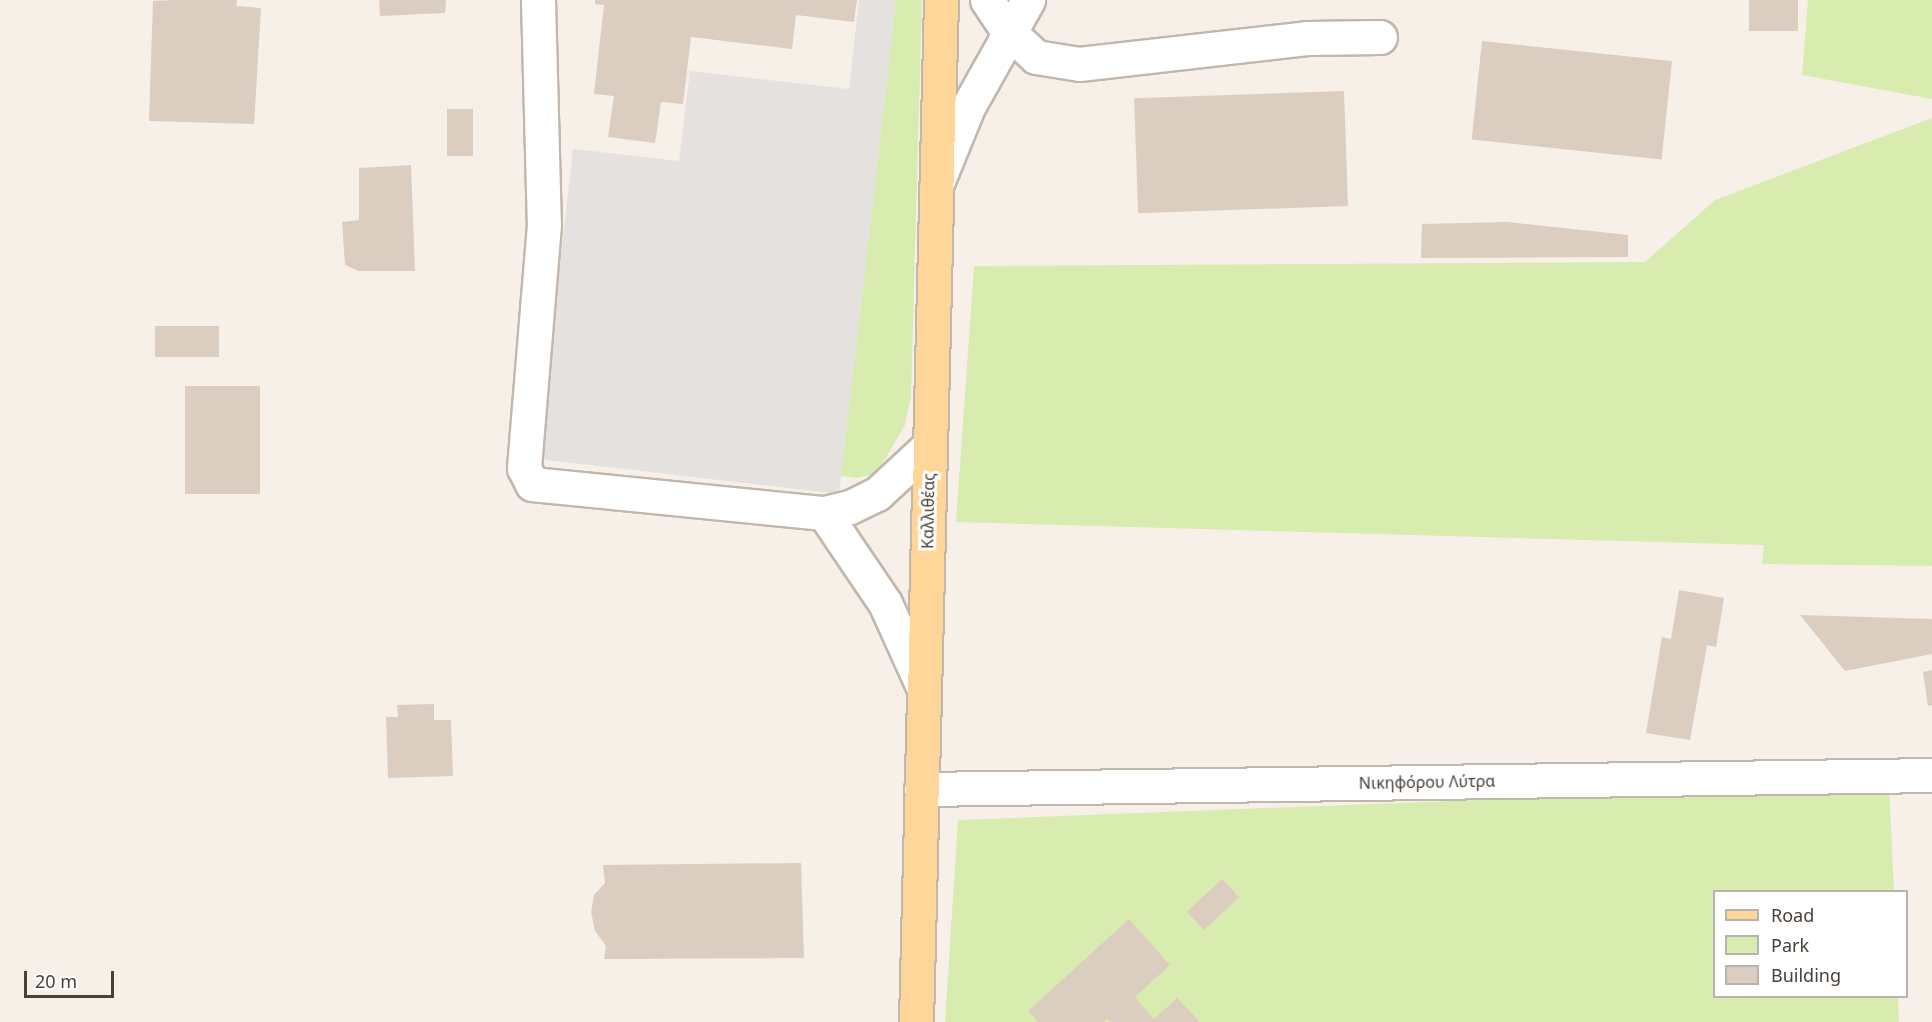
<!DOCTYPE html>
<html>
<head>
<meta charset="utf-8">
<style>
	body { margin:0 }
	#map { position:relative; width:1932px; height:1022px; overflow:hidden; background:#f6f0e9; font-family:"Noto Sans",sans-serif }
	div>[style] { position:absolute }
	[style*='--x'] { left:calc(var(--x)*1px); top:calc(var(--y)*1px); width:calc(var(--w)*1px); rotate:calc(var(--a)*1deg) }
	.green>* { inset:0; background:#d8ecaf }
	.parking>* { inset:0; background:#e4e1de }
	.building>* { inset:0; background:#dbcec0; transform-origin:0 0 }
	.roads { filter:drop-shadow(2px 0 #c2b7ab) drop-shadow(-2px 0 #c2b7ab) drop-shadow(0 2px #c2b7ab) drop-shadow(0 -2px #c2b7ab) }
	.minor>* { height:33px; margin:-16.5px; padding:0 16.5px; transform-origin:16.5px; border-radius:16.5px; background:#fff }
	.major>* { height:33px; margin:-16.5px; padding:0 16.5px; transform-origin:16.5px; border-radius:16.5px; background:#ffd699 }
	span { translate:-50% -50%; white-space:nowrap; text-align:center; line-height:1.15; -webkit-text-stroke:6px #fff; paint-order:stroke }
	.street-label { font-size:16px; color:#4a4037 }
	.legend { position:absolute; left:1713px; top:890px; width:195px; height:108px; box-sizing:border-box; background:#fff; border:2px solid #b7b3af; margin:0; padding:8px 10px; list-style:none; font-size:18px; color:#4a4037 }
	.legend li { display:flex; align-items:center; gap:12px; height:30px }
	.legend b { width:30px; border:2px solid #b7b3af }
	.scale { position:absolute; left:24px; top:971px; width:90px; height:27px; box-sizing:border-box; border:3px solid #4a4037; border-top:0; padding-left:8px; font-size:18px; line-height:21px; white-space:nowrap; color:#4a4037; -webkit-text-stroke:4px #fff; paint-order:stroke }
</style>
</head>
<body>
<div id="map">
	<div class="green">
		<i style="clip-path:polygon(896px 0,922px 0,911px 397px,905px 425px,881px 466px,871px 475px,856px 478px,841px 476px)"></i>
		<i style="clip-path:polygon(1808px 0,1932px 0,1932px 99px,1802px 75px)"></i>
		<i style="clip-path:polygon(1932px 118px,1932px 566px,1762px 564px,1764px 545px,956px 522px,974px 266px,1645px 262px,1715px 200px)"></i>
		<i style="clip-path:polygon(1889px 784px,1894px 891px,1714px 892px,1714px 996px,1898px 997px,1899px 1022px,945px 1022px,958px 820px)"></i>
	</div>
	<div class="parking">
		<i style="clip-path:polygon(859px 0,896px 0,839px 494px,538px 459px,573px 149px,679px 161px,690px 71px,849px 89px)"></i>
	</div>
	<div class="building">
		<i style="clip-path:polygon(174px 0,237px 0,236px 6px,261px 8px,254px 124px,149px 121px,153px 1px)"></i>
		<i style="clip-path:polygon(379px 0,446px 0,445px 13px,380px 16px)"></i>
		<i style="clip-path:polygon(595px 0,857px 0,854px 22px,796px 15px,792px 49px,691px 37px,683px 104px,661px 102px,655px 143px,608px 137px,614px 96px,594px 94px,604px 5px,595px 4px)"></i>
		<i style="left:1749px;top:0;width:49px;height:31px"></i>
		<i style="left:1482px;top:41px;width:191px;height:99px;rotate:6deg"></i>
		<i style="left:1344px;top:91px;width:115px;height:210px;rotate:88deg"></i>
		<i style="left:447px;top:109px;width:26px;height:47px"></i>
		<i style="clip-path:polygon(411px 165px,415px 271px,358px 271px,345px 265px,342px 222px,359px 220px,359px 168px)"></i>
		<i style="clip-path:polygon(1507px 222px,1628px 235px,1628px 257px,1421px 258px,1422px 224px)"></i>
		<i style="left:219px;top:326px;width:31px;height:64px;rotate:90deg"></i>
		<i style="left:185px;top:386px;width:75px;height:108px"></i>
		<i style="clip-path:polygon(1679px 590px,1724px 598px,1716px 647px,1707px 645px,1690px 740px,1646px 733px,1662px 637px,1671px 639px)"></i>
		<i style="clip-path:polygon(1800px 615px,1932px 619px,1932px 654px,1845px 671px)"></i>
		<i style="clip-path:polygon(1932px 670px,1932px 705px,1928px 706px,1923px 672px)"></i>
		<i style="clip-path:polygon(434px 704px,434px 720px,451px 720px,453px 776px,388px 778px,386px 717px,398px 717px,397px 705px)"></i>
		<i style="clip-path:polygon(801px 863px,804px 958px,604px 959px,606px 946px,595px 931px,591px 912px,594px 895px,605px 883px,603px 865px)"></i>
		<i style="left:1222px;top:879px;width:25px;height:48px;rotate:47deg"></i>
		<i style="clip-path:polygon(1129px 919px,1170px 965px,1135px 997px,1154px 1019px,1177px 998px,1200px 1022px,1110px 1022px,1107px 1019px,1104px 1022px,1038px 1022px,1028px 1011px)"></i>
	</div>
	<div class="roads">
		<div class="minor">
			<i style="--x:538;--y:0;--w:224;--a:88.5"></i>
			<i style="--x:544;--y:224;--w:245;--a:94.7"></i>
			<i style="--x:524;--y:468;--w:18;--a:63"></i>
			<i style="--x:532;--y:484;--w:293;--a:5.7"></i>
			<i style="--x:824;--y:513;--w:27;--a:-13"></i>
			<i style="--x:850;--y:507;--w:30;--a:-26"></i>
			<i style="--x:877;--y:494;--w:72;--a:-42.8"></i>
			<i style="--x:987;--y:0;--w:37;--a:56"></i>
			<i style="--x:1008;--y:31;--w:38;--a:43"></i>
			<i style="--x:1036;--y:57;--w:44;--a:9.2"></i>
			<i style="--x:1079;--y:64;--w:229;--a:-6.5"></i>
			<i style="--x:1307;--y:38;--w:73;--a:-0.8"></i>
			<i style="--x:937;--y:183;--w:82;--a:-67.8"></i>
			<i style="--x:968;--y:107;--w:123;--a:-60.7"></i>
			<i style="--x:824;--y:513;--w:109;--a:55.9"></i>
			<i style="--x:885;--y:603;--w:94;--a:65.6"></i>
			<i style="--x:921;--y:789;--w:1011;--a:-0.79"></i>
		</div>
		<div class="major">
			<i style="--x:916;--y:1022;--w:1022;--a:-88.6"></i>
		</div>
	</div>
	<div class="street-label">
		<span style="left:928px;top:511px;rotate:-89deg">Καλλιθέας</span>
		<span style="left:1427px;top:782px;rotate:-1deg">Νικηφόρου Λύτρα</span>
	</div>
	<ul class="legend">
	<li><b style="height:8px;background:#ffd699"></b>Road</li>
	<li><b style="height:16px;background:#d8ecaf"></b>Park</li>
	<li><b style="height:16px;background:#dbcec0"></b>Building</li>
	</ul>
	<div class="scale">20 m</div>
</div>
</body>
</html>
